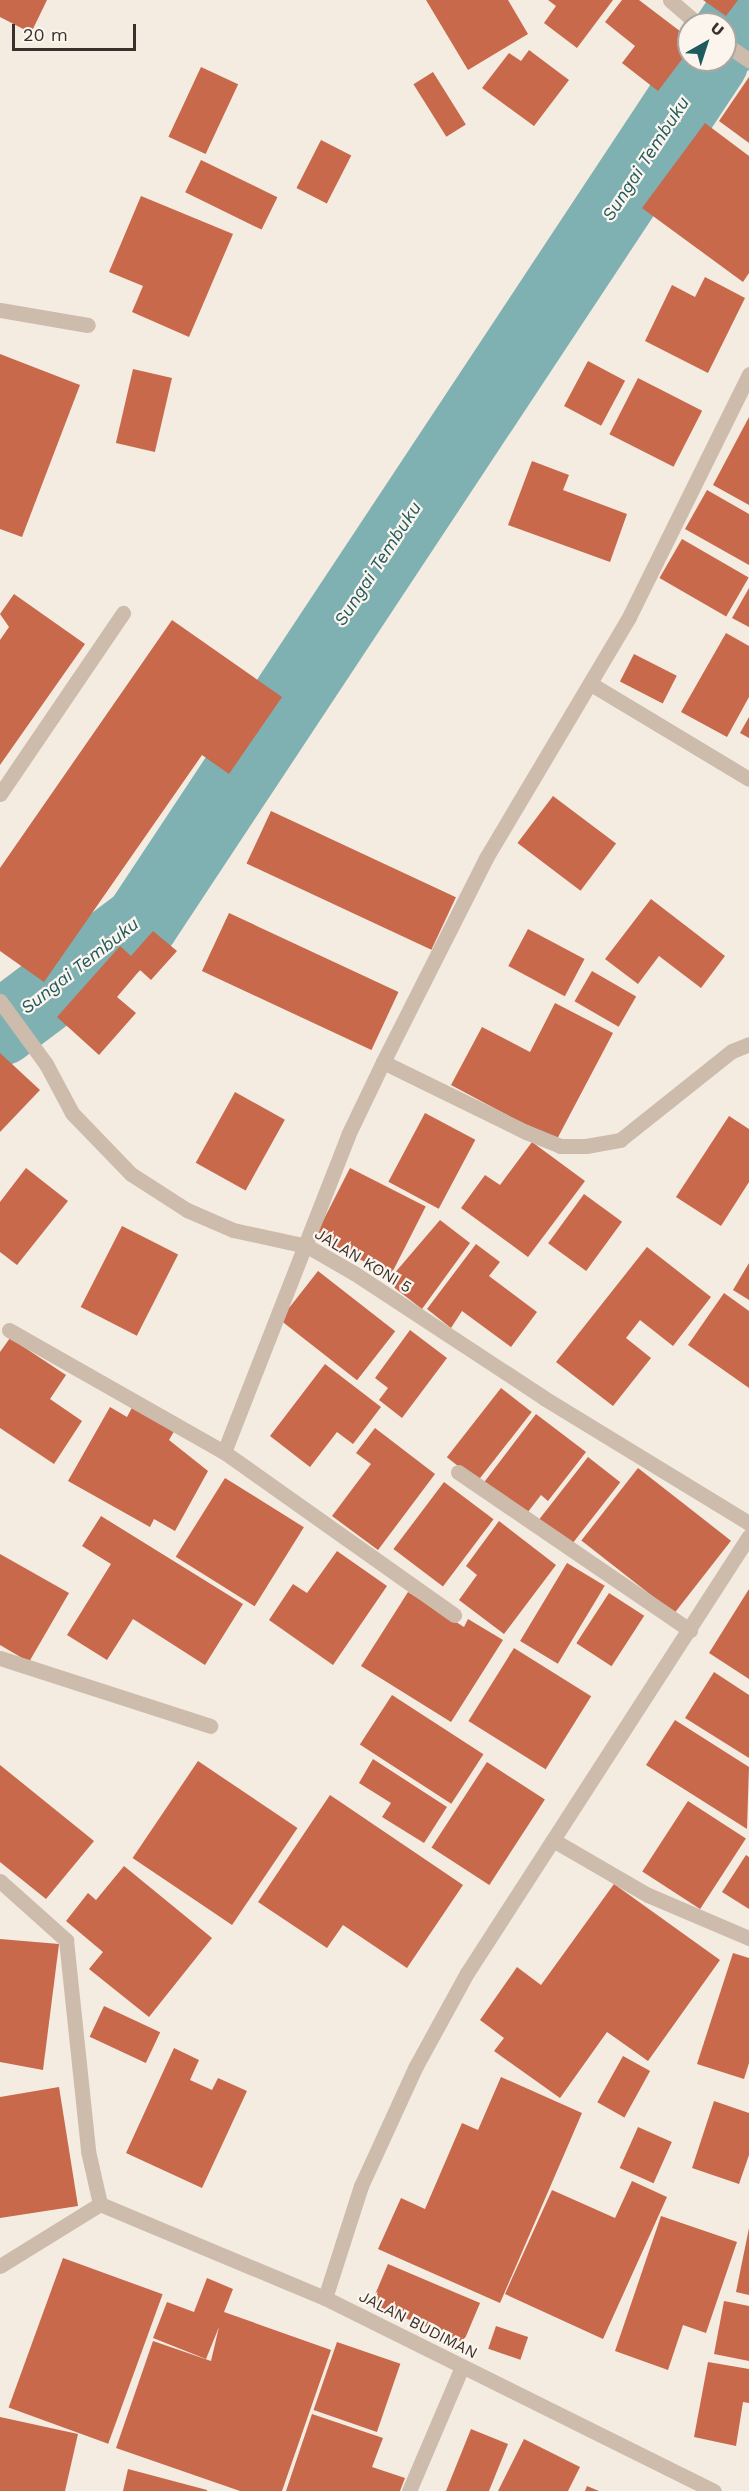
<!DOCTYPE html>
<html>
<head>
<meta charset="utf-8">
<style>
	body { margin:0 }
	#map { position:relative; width:749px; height:2491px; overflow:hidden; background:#f4ebe1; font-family:"Work Sans",sans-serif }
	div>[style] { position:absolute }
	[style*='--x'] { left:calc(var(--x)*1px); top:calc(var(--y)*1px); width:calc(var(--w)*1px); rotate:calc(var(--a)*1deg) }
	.river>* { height:75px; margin:-37.5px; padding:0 37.5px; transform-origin:37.5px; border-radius:37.5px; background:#7fb0b2 }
	.building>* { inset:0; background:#c8694b; transform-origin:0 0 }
	.minor>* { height:15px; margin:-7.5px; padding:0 7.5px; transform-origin:7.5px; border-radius:7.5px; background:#cdbbac }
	span { translate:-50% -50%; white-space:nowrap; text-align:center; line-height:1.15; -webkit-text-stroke:4.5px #fbf5ee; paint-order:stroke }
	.street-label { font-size:16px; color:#3b302b }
	.water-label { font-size:18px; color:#1f5a5e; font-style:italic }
	.north { position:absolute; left:677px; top:12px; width:60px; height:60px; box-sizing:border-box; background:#fbf5ee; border:2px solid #aea6a0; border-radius:50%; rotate:39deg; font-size:16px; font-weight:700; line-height:24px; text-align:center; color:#3b302b }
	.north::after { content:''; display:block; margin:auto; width:21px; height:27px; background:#1f5a5e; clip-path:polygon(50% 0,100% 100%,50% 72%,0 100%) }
	.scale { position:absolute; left:12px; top:24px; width:124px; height:27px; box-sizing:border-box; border:3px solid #3b302b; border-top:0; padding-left:8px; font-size:18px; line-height:21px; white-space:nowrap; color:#3b302b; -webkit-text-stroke:4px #fbf5ee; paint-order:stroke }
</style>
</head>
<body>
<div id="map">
	<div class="river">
		<i style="--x:725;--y:40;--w:43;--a:-56.3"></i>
		<i style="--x:0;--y:1028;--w:176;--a:-36.9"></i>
		<i style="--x:141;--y:922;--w:1033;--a:-56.53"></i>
	</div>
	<div class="building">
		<i style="clip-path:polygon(0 0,47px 0,31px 33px,0 17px)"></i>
		<i style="clip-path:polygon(426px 0,508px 0,528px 34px,468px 70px)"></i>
		<i style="clip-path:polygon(548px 0,613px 0,577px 48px,544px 23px,556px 6px)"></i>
		<i style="clip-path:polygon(622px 0,639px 0,689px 38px,689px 50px,658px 91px,622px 63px,635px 46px,605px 22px)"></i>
		<i style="clip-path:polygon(703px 0,738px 0,726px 16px)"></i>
		<i style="clip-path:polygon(529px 50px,569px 80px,534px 126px,482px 88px,509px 53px,521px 61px)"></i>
		<i style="left:201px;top:67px;width:41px;height:77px;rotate:25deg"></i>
		<i style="left:433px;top:72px;width:62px;height:23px;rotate:58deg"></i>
		<i style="clip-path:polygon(749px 77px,749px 143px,719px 121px)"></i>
		<i style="clip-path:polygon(705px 123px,749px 156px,749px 273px,743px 282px,642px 208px)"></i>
		<i style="left:321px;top:140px;width:34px;height:54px;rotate:27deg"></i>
		<i style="left:201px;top:160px;width:85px;height:36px;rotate:26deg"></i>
		<i style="clip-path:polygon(141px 196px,233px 234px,189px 337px,132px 312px,143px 286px,109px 272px)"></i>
		<i style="clip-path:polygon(705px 277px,745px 298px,708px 373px,645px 341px,672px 285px,695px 297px)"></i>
		<i style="clip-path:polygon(0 354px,80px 385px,22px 537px,0 529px)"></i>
		<i style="left:588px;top:361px;width:42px;height:51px;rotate:28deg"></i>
		<i style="left:133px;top:369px;width:40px;height:76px;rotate:13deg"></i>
		<i style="left:638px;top:378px;width:72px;height:63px;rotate:27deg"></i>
		<i style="clip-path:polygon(749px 417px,749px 505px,713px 485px)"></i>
		<i style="clip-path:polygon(532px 461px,569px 475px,563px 490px,627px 514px,610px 562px,508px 525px)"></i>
		<i style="clip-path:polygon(707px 490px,749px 514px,749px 565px,685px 529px)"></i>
		<i style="left:682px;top:539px;width:77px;height:45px;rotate:30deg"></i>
		<i style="clip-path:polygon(749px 588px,749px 627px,732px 618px)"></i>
		<i style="clip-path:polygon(14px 594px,85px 644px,0 765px,0 640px,9px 627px,0 614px)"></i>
		<i style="clip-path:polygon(172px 620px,282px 697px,229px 774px,202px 755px,44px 982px,0 951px,0 868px)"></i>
		<i style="clip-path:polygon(726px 633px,749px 646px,749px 697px,727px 737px,681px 712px)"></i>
		<i style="left:634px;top:654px;width:48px;height:31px;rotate:27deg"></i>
		<i style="clip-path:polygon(749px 717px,749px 738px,740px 733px)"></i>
		<i style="left:553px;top:796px;width:79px;height:59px;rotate:37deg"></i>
		<i style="left:271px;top:811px;width:204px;height:58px;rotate:25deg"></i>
		<i style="clip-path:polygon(651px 899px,725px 956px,701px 988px,659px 956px,638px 984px,605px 959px)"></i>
		<i style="left:229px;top:913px;width:187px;height:64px;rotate:25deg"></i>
		<i style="left:528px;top:929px;width:64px;height:42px;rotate:28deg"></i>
		<i style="clip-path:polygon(153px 931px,177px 951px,151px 980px,140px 970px,117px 997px,136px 1013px,99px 1055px,57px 1017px,120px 946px,131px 956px)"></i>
		<i style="left:592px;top:971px;width:51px;height:35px;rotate:30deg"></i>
		<i style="clip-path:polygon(555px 1003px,613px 1033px,556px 1141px,451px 1085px,482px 1027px,530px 1052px)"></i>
		<i style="clip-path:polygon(0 1053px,40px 1090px,0 1132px)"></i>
		<i style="left:235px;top:1092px;width:57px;height:81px;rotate:29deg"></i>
		<i style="left:425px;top:1113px;width:57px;height:78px;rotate:28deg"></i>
		<i style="clip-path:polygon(729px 1116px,749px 1129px,749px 1182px,721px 1226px,676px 1197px)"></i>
		<i style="clip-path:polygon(532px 1142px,585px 1181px,528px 1257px,461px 1208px,485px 1175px,500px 1185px)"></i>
		<i style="clip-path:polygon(26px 1168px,68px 1201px,17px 1265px,0 1252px,0 1202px)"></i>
		<i style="left:350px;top:1168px;width:85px;height:77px;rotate:27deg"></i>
		<i style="left:584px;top:1194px;width:47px;height:61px;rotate:36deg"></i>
		<i style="clip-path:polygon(440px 1220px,470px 1243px,422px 1309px,387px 1282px)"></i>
		<i style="left:122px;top:1226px;width:63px;height:91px;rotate:27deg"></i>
		<i style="clip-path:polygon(476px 1244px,500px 1262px,489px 1276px,537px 1312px,511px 1347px,462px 1311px,451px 1328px,427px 1309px)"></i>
		<i style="clip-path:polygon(647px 1247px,711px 1297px,673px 1346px,640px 1320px,626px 1338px,651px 1358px,613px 1406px,556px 1362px)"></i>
		<i style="clip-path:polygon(749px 1263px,749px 1300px,733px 1290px)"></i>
		<i style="left:318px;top:1271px;width:98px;height:62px;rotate:38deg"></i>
		<i style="clip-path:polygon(724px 1293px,749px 1311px,749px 1388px,688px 1345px)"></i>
		<i style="clip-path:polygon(410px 1330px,447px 1358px,402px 1418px,379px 1400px,388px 1388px,375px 1378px)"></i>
		<i style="clip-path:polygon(10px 1338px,66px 1375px,50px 1399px,82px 1421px,54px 1464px,0 1428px,0 1352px)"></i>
		<i style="clip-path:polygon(325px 1364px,381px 1407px,353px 1444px,337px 1432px,310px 1467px,270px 1436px)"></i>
		<i style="left:501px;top:1388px;width:39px;height:88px;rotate:38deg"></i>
		<i style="clip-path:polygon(134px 1404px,176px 1428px,169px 1440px,208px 1471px,175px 1531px,154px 1519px,150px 1527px,68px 1481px,110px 1407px,127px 1417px)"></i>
		<i style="clip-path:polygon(536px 1414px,586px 1452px,548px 1501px,541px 1495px,524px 1517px,482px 1485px)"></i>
		<i style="clip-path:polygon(375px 1428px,435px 1474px,378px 1550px,332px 1516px,371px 1464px,356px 1453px)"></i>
		<i style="left:588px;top:1457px;width:41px;height:81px;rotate:38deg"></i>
		<i style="left:638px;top:1468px;width:118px;height:92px;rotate:38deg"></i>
		<i style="left:225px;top:1478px;width:93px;height:93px;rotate:32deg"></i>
		<i style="left:444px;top:1482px;width:62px;height:84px;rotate:37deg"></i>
		<i style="clip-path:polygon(101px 1516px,243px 1604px,205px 1665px,133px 1619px,107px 1660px,67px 1635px,111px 1564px,82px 1546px)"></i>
		<i style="clip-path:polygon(499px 1521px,556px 1565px,504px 1634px,459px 1600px,477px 1575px,466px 1566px)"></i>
		<i style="clip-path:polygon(337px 1551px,387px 1586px,333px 1665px,269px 1620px,293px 1584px,307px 1593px)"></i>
		<i style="clip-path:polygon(0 1554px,69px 1593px,29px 1662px,0 1645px)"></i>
		<i style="left:567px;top:1563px;width:44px;height:91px;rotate:31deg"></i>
		<i style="clip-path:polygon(749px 1589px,749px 1679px,709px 1653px)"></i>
		<i style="clip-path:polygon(408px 1592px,464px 1627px,468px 1619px,503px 1640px,451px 1722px,361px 1666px)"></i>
		<i style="left:609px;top:1593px;width:42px;height:60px;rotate:33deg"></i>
		<i style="left:514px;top:1648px;width:91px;height:86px;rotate:32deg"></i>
		<i style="clip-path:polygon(714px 1672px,749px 1695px,749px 1758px,685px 1718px)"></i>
		<i style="left:392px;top:1695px;width:109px;height:59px;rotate:33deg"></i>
		<i style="clip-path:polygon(675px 1720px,749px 1767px,747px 1829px,646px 1765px)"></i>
		<i style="clip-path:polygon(373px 1759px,447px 1807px,424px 1843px,382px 1817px,391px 1803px,359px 1783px)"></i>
		<i style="left:198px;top:1761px;width:120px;height:117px;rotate:34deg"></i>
		<i style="left:487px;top:1762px;width:69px;height:102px;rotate:33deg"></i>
		<i style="clip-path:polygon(0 1765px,94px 1841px,46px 1899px,0 1862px)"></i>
		<i style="clip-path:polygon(330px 1795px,463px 1885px,407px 1968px,343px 1925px,327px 1948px,258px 1902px)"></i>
		<i style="left:688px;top:1801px;width:69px;height:84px;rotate:33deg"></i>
		<i style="clip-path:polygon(746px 1855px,749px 1857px,749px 1909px,722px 1892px)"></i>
		<i style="clip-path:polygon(124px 1866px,212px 1938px,149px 2017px,89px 1969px,103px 1952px,66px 1921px,88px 1893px,96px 1900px)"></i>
		<i style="clip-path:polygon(614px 1884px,720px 1960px,648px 2061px,607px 2032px,560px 2098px,494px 2051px,504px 2038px,480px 2020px,517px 1967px,541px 1985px)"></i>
		<i style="clip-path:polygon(0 1939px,59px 1944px,43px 2070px,0 2062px)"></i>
		<i style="clip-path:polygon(733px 1953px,749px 1958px,749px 2063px,744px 2079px,697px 2064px)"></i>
		<i style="left:104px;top:2006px;width:62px;height:34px;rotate:25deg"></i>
		<i style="clip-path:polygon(174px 2048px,199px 2060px,190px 2080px,212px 2090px,218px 2078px,247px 2091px,202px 2188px,126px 2153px)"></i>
		<i style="left:623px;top:2056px;width:31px;height:53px;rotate:29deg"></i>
		<i style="clip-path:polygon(501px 2077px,582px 2113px,500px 2303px,378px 2249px,401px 2198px,425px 2209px,462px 2123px,478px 2130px)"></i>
		<i style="clip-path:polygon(59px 2087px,78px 2206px,0 2218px,0 2097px)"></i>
		<i style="clip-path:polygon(714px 2101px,749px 2113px,749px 2155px,739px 2184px,692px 2168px)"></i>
		<i style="left:638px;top:2127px;width:37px;height:45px;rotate:24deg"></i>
		<i style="clip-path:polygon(632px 2181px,667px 2197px,603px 2339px,505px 2294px,552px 2190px,615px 2218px)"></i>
		<i style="clip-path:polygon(661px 2216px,737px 2242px,706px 2333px,683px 2325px,668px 2370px,615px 2351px)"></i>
		<i style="clip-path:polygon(749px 2228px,749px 2295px,736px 2292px)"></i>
		<i style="left:63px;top:2258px;width:106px;height:159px;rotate:20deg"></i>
		<i style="left:388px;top:2264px;width:100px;height:43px;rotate:23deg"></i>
		<i style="clip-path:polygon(207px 2278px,233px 2289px,224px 2312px,331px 2350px,282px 2491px,240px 2491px,116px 2448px,153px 2341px,211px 2361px,219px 2327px,206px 2359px,153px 2338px,167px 2302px,194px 2312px)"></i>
		<i style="clip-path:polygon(724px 2301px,749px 2306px,749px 2361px,714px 2354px)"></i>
		<i style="left:496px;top:2326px;width:34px;height:24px;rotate:19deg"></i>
		<i style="left:337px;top:2342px;width:67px;height:72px;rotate:19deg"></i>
		<i style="clip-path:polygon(708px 2362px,749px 2369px,749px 2403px,743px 2402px,736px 2446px,694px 2437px)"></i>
		<i style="clip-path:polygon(312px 2414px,383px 2438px,372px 2467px,405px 2478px,400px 2491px,286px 2491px)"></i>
		<i style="clip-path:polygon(0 2417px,78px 2434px,65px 2491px,0 2491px)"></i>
		<i style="clip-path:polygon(471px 2429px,508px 2444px,489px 2491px,446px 2491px)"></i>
		<i style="clip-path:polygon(524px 2439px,580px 2467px,568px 2491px,498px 2491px)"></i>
		<i style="clip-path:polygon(128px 2469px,207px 2490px,207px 2491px,123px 2491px)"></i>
		<i style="clip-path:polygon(587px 2486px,599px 2491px,585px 2491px)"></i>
	</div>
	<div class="minor">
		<i style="--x:670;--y:0;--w:37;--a:41"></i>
		<i style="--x:725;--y:44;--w:29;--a:34"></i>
		<i style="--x:0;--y:310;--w:89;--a:9.7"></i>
		<i style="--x:591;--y:684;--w:184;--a:31"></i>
		<i style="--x:0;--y:794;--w:219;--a:-55.8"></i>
		<i style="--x:0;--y:1001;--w:78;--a:53.9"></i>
		<i style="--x:46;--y:1064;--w:55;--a:62"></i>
		<i style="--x:72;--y:1113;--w:85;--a:46"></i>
		<i style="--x:131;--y:1174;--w:67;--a:32.7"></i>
		<i style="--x:187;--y:1210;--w:50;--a:23.5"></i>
		<i style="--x:233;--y:1230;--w:76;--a:12.2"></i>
		<i style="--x:307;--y:1246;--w:54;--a:29.9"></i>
		<i style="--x:354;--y:1273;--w:227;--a:33.3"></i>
		<i style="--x:544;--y:1398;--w:240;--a:31.4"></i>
		<i style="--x:383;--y:1062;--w:159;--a:26.1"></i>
		<i style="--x:526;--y:1132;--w:37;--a:22"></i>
		<i style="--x:560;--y:1146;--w:26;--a:0"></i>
		<i style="--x:586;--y:1146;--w:35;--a:-10"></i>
		<i style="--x:620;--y:1140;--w:143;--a:-38.5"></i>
		<i style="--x:732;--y:1051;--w:18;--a:-22"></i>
		<i style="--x:9;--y:1330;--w:247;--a:29.6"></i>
		<i style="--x:224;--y:1452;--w:282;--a:35.3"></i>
		<i style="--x:224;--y:1452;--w:340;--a:-68.6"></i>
		<i style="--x:348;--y:1135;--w:81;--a:-64.4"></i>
		<i style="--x:383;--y:1062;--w:229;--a:-63.2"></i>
		<i style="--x:486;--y:858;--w:280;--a:-59.3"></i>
		<i style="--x:629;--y:617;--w:271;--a:-63.7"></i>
		<i style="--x:458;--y:1472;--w:281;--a:34.3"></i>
		<i style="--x:0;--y:1658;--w:221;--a:17.9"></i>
		<i style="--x:553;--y:1840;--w:110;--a:30.1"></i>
		<i style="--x:648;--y:1895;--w:110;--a:23.1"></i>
		<i style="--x:0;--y:1881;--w:89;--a:41.8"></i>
		<i style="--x:66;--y:1940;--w:212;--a:84"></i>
		<i style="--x:88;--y:2151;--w:54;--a:77.2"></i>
		<i style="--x:100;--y:2204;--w:244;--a:22.7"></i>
		<i style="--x:325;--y:2298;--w:434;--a:26.4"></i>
		<i style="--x:0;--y:2266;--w:118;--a:-31.8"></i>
		<i style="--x:325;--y:2298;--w:118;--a:-72.2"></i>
		<i style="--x:361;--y:2186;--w:132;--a:-65.4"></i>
		<i style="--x:416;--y:2066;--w:106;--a:-61.3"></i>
		<i style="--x:467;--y:1973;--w:520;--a:-57.17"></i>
		<i style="--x:409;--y:2491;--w:135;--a:-66.9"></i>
	</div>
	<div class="street-label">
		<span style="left:363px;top:1261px;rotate:31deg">JALAN KONI 5</span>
		<span style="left:418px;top:2325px;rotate:27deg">JALAN BUDIMAN</span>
	</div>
	<div class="water-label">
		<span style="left:646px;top:159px;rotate:-57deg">Sungai Tembuku</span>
		<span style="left:378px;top:564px;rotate:-57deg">Sungai Tembuku</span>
		<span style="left:80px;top:966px;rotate:-38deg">Sungai Tembuku</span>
	</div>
	<div class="north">U</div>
	<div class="scale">20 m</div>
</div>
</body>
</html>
